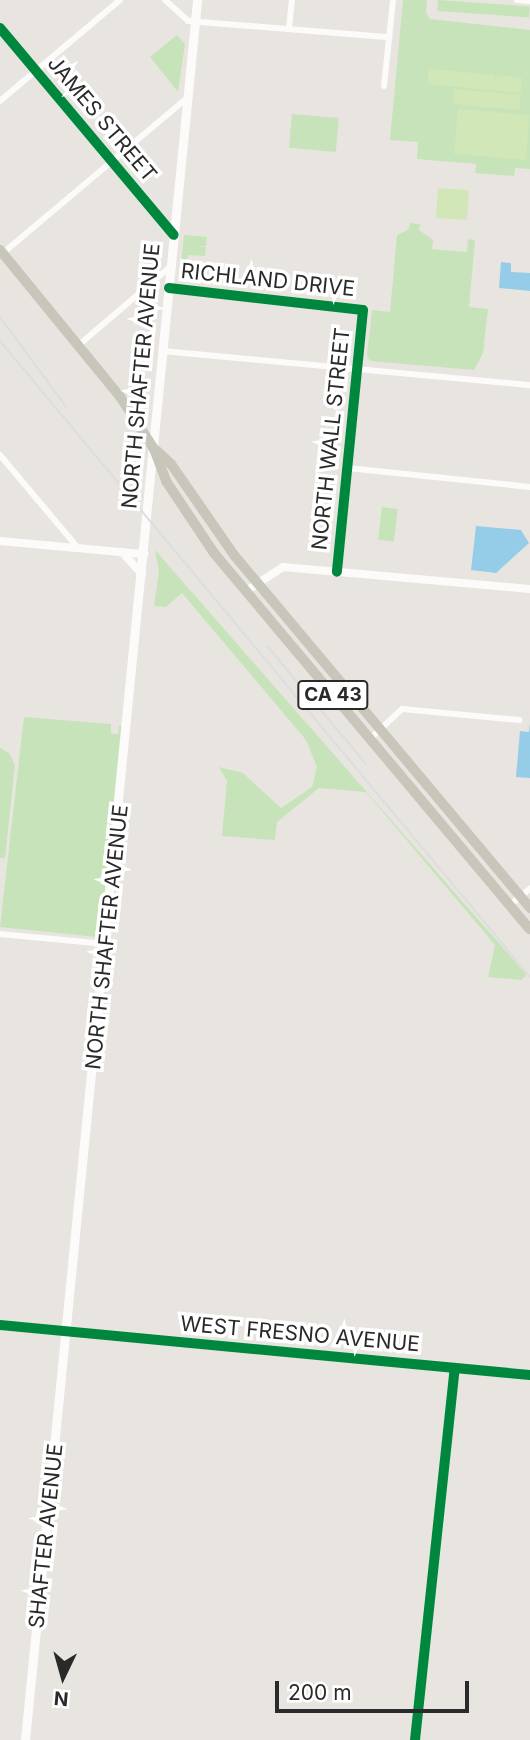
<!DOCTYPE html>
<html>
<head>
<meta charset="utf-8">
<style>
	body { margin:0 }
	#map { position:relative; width:530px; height:1740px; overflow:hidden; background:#e8e5e0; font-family:Inter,sans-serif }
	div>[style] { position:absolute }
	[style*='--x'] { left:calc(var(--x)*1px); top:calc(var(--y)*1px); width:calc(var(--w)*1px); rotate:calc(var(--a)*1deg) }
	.green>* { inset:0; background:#c7e3ba; transform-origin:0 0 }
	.pitch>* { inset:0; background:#d1e7b7; transform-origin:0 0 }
	.water>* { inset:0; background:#95cce8 }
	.minor>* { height:6px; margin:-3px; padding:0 3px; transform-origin:3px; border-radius:3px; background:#fcfbfa }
	.tertiary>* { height:8px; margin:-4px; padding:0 4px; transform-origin:4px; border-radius:4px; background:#fcfbfa }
	.secondary>* { height:9px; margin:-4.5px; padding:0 4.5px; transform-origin:4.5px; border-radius:4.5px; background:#fcfbfa }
	.primary>* { height:10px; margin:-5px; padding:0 5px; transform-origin:5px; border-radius:5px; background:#c8c6ba }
	.rail>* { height:2px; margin:-1px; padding:0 1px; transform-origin:1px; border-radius:1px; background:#deddde }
	.cycleway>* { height:10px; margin:-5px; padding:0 5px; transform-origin:5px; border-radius:5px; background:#00873e }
	span { translate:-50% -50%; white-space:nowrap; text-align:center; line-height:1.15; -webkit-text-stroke:7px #fff; paint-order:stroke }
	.shield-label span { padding:2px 5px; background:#fff; border:2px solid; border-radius:5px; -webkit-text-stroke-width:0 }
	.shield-label { font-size:19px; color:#2a2a2a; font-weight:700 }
	.street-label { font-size:21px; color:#2a2a2a }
	.north { position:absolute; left:28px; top:1642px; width:70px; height:70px; -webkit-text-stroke:5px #fff; paint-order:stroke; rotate:185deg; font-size:19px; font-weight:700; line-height:28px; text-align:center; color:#2a2a2a }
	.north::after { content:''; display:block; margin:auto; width:24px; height:32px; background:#2a2a2a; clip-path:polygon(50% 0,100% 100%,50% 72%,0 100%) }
	.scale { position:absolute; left:275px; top:1681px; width:194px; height:32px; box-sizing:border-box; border:4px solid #2a2a2a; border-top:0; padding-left:9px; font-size:21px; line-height:24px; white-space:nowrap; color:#2a2a2a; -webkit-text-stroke:5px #fff; paint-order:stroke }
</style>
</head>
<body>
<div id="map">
	<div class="green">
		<i style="clip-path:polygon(403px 0,427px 0,426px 13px,430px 19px,530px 30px,530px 169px,515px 168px,514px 176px,475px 173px,476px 164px,417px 159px,418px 142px,390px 140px)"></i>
		<i style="left:438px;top:0;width:92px;height:11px;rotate:4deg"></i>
		<i style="clip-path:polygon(177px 35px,185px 44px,178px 92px,150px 57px)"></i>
		<i style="left:292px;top:114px;width:47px;height:34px;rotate:5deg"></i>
		<i style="clip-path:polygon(410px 223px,420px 224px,419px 230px,433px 240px,432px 249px,467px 252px,468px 239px,475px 240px,469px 307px,488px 309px,483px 353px,474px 370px,370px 361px,367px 356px,372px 310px,390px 312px,397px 235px,409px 229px)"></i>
		<i style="clip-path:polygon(184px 235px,207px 237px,206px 246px,195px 246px,206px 247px,205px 256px,188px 255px,185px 282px,180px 279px)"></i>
		<i style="left:382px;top:507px;width:16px;height:33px;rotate:7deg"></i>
		<i style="clip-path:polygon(155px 550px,526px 974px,522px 980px,488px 977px,495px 945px,366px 792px,319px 788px,277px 822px,275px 840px,222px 836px,227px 781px,219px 767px,243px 773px,281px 808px,312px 787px,317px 767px,306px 740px,182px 593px,166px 607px,154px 606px,159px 571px)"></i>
		<i style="clip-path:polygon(24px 717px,111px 724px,111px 734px,118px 734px,119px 726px,123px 726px,104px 928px,97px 937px,0 927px)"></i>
		<i style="clip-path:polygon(0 748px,9px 753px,15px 765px,5px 858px,0 858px)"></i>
	</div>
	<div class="pitch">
		<i style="clip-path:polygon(429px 69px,495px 75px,495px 86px,497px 75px,522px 78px,521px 93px,427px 84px)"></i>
		<i style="left:454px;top:89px;width:67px;height:15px;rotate:5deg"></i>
		<i style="left:458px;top:109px;width:72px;height:45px;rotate:5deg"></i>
		<i style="left:438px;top:188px;width:31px;height:30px;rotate:4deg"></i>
	</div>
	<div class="water">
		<i style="clip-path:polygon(501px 262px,511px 263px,511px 272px,530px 273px,530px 291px,499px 288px)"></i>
		<i style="clip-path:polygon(476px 526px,521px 530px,529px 543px,496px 573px,471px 570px)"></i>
		<i style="clip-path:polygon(530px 723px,530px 778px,516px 777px,520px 731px,529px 732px)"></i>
	</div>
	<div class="minor">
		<i style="--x:165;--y:0;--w:31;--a:42"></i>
		<i style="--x:188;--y:21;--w:202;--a:4.6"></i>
		<i style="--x:517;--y:0;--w:13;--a:4"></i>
		<i style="--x:0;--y:28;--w:270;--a:50"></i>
		<i style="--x:289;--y:28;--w:28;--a:-84"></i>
		<i style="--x:384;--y:86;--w:86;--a:-84"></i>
		<i style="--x:0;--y:101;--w:157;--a:-40.1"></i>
		<i style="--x:3;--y:253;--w:241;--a:-40.1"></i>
		<i style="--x:169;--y:288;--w:195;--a:6.5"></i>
		<i style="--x:363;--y:310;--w:263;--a:95.7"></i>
		<i style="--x:80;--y:344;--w:120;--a:-40.6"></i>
		<i style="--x:162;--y:351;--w:370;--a:5.3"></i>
		<i style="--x:0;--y:455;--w:121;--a:50"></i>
		<i style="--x:347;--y:468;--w:184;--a:5.9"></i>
		<i style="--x:370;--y:739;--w:44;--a:-43.2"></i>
		<i style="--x:402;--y:709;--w:118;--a:5.4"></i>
		<i style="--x:510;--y:905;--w:26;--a:-39"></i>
		<i style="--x:0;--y:934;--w:106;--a:5.4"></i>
		<i style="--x:0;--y:1325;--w:532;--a:5.39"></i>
		<i style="--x:415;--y:1740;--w:374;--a:-83.9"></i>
	</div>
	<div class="tertiary">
		<i style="--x:0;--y:541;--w:145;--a:5.2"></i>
		<i style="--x:122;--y:552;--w:30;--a:48"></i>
		<i style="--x:246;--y:591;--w:44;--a:-33"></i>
		<i style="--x:283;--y:567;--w:248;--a:5.1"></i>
	</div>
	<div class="secondary">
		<i style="--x:25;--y:1740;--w:1748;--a:-84.35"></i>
	</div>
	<div class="primary">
		<i style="--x:0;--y:250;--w:191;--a:50.7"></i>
		<i style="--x:121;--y:398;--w:61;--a:57.1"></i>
		<i style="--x:154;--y:449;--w:34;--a:69"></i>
		<i style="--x:166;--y:481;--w:87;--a:56.3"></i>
		<i style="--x:214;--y:553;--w:491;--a:50"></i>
		<i style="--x:157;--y:451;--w:19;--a:43"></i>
		<i style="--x:171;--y:464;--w:111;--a:55.3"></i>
		<i style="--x:234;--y:555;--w:461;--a:50"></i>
	</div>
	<div class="rail">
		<i style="--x:0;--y:317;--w:112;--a:53.7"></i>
		<i style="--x:0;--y:341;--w:828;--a:50.19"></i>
		<i style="--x:267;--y:646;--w:154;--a:50"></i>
	</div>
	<div class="cycleway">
		<i style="--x:0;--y:28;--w:270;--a:50"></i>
		<i style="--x:169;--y:288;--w:195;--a:6.5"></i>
		<i style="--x:363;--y:310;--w:263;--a:95.7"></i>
		<i style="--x:0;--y:1325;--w:532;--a:5.39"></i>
		<i style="--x:415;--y:1740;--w:374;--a:-83.9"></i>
	</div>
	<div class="shield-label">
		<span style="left:333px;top:695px">CA 43</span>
	</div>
	<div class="street-label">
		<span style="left:102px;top:119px;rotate:50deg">JAMES STREET</span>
		<span style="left:268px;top:280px;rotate:6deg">RICHLAND DRIVE</span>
		<span style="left:141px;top:376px;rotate:-85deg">NORTH SHAFTER AVENUE</span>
		<span style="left:331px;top:439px;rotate:-84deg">NORTH WALL STREET</span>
		<span style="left:107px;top:937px;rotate:-84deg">NORTH SHAFTER AVENUE</span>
		<span style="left:300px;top:1334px;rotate:5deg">WEST FRESNO AVENUE</span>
		<span style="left:46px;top:1536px;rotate:-84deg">SHAFTER AVENUE</span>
	</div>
	<div class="north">N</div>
	<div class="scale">200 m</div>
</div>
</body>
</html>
